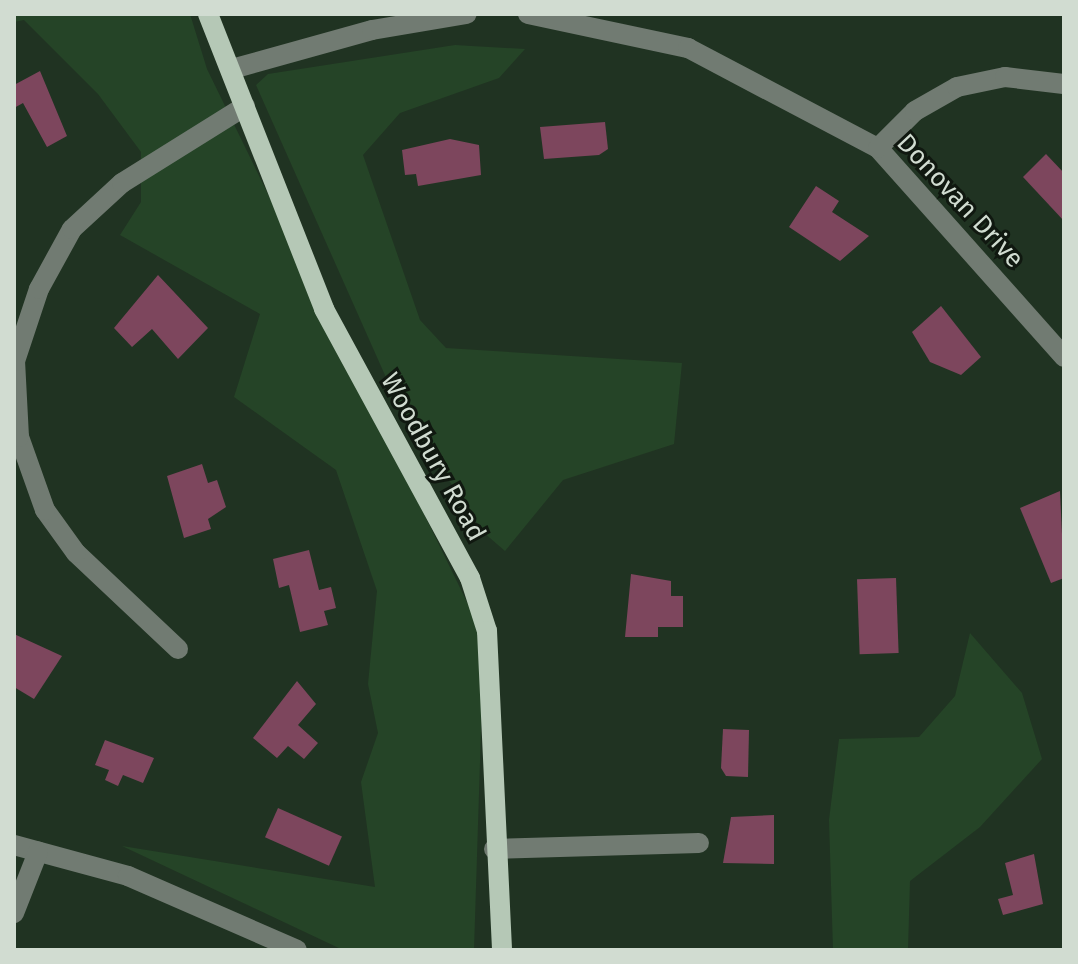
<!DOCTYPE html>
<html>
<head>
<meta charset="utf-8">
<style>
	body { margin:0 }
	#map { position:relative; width:1078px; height:964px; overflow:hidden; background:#203322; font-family:"Fira Sans",sans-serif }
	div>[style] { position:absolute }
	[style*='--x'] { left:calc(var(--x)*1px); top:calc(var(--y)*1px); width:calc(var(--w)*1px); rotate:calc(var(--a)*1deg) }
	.green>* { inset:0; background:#254427 }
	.building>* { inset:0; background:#7d465d; transform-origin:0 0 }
	.minor>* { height:20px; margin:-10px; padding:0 10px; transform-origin:10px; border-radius:10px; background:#717b72 }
	.major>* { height:20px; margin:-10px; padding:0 10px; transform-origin:10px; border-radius:10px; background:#b5c8b6 }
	span { translate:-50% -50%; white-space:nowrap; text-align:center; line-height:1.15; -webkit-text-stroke:6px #101810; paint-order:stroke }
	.street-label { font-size:26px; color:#d1dcd1 }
	.frame { position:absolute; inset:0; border:16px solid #d1dcd1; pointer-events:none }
</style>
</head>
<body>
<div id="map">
	<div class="green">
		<i style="clip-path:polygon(14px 14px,190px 14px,207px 69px,484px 637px,474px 950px,343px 950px,122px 846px,375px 887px,361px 782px,378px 733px,368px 684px,377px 591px,336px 470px,234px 397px,260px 314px,120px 235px,141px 202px,141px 152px,98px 94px,24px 20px,14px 22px)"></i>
		<i style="clip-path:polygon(455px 45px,525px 49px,499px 78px,400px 113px,363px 155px,420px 320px,446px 348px,682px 363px,674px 444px,563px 480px,505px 551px,483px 532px,396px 400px,256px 85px,268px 74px)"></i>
		<i style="clip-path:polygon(970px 633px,1022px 693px,1042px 759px,980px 827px,910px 881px,908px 950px,833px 950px,829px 820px,839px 739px,919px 737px,955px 696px)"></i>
	</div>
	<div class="building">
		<i style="clip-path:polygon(40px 71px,67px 136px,47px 147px,23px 103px,14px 108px,14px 85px)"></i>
		<i style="clip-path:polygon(605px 122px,608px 149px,599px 155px,544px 159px,540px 127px)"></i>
		<i style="clip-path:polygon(450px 139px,479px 145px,481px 175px,418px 186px,416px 174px,405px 175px,402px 150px)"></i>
		<i style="clip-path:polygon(1046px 154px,1064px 173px,1064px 221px,1023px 177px)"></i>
		<i style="clip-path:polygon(816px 186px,839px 201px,832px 212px,869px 236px,840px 261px,789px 227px)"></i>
		<i style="clip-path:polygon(158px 275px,208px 328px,178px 359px,152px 329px,132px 347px,114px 328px)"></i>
		<i style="clip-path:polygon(941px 306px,981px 357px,961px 375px,930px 362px,912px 332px)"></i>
		<i style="clip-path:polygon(202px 464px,208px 483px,217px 480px,226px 507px,208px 519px,211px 529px,184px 538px,167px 476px)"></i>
		<i style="clip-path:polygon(1060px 491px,1064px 578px,1051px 583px,1020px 508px)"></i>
		<i style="clip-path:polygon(309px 550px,319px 590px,331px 587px,336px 608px,324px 611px,328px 625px,300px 632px,289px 585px,279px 588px,273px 559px)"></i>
		<i style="clip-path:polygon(631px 574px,671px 581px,671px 596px,683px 596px,683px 627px,658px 627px,658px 637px,625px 637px)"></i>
		<i style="left:896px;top:578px;width:75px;height:39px;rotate:88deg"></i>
		<i style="clip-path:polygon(14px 634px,62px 656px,34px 699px,14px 687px)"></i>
		<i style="clip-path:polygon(297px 681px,316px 704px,298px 725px,318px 743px,304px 759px,288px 746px,277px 758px,253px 738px)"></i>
		<i style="clip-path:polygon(723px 729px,749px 730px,748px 777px,726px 776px,721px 768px)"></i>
		<i style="clip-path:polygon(105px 740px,154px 758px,143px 783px,123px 775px,118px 786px,105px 780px,109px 770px,95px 765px)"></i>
		<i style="left:278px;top:808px;width:70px;height:32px;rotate:24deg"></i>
		<i style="clip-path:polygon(774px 815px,774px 864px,723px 863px,731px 817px)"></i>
		<i style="clip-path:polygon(1034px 854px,1043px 904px,1003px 915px,998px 899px,1013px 895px,1005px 863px)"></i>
	</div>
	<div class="minor">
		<i style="--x:528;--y:14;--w:164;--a:12"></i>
		<i style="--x:688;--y:48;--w:215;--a:27.8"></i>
		<i style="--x:878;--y:148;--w:280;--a:48.3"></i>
		<i style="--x:232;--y:69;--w:145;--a:-15.6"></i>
		<i style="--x:372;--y:30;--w:96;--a:-9.6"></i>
		<i style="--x:878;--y:148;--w:52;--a:-45"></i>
		<i style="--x:915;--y:111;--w:48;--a:-29.7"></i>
		<i style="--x:957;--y:87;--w:49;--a:-11.8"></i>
		<i style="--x:1005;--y:77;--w:59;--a:6.8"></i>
		<i style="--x:178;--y:649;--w:140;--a:-136.7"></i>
		<i style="--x:76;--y:553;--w:53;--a:-125.8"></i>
		<i style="--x:45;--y:510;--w:77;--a:-109.6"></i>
		<i style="--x:19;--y:437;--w:76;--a:-93"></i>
		<i style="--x:15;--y:361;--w:76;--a:-71.6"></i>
		<i style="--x:39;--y:289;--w:68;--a:-61.2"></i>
		<i style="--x:72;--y:229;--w:68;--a:-42.6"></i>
		<i style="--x:122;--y:183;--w:145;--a:-32"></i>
		<i style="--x:14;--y:845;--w:118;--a:15.2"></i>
		<i style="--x:128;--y:876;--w:184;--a:23.6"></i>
		<i style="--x:494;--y:849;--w:205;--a:-1.7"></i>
		<i style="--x:14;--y:913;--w:66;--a:-68.5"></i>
	</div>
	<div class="major">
		<i style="--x:208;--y:14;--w:317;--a:68.5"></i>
		<i style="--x:324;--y:309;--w:306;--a:61.5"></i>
		<i style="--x:470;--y:578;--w:56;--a:72.2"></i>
		<i style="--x:487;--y:631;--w:319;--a:87.3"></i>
	</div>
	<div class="street-label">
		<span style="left:960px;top:201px;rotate:47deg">Donovan Drive</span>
		<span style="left:433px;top:457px;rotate:61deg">Woodbury Road</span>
	</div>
	<div class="frame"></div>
</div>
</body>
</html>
